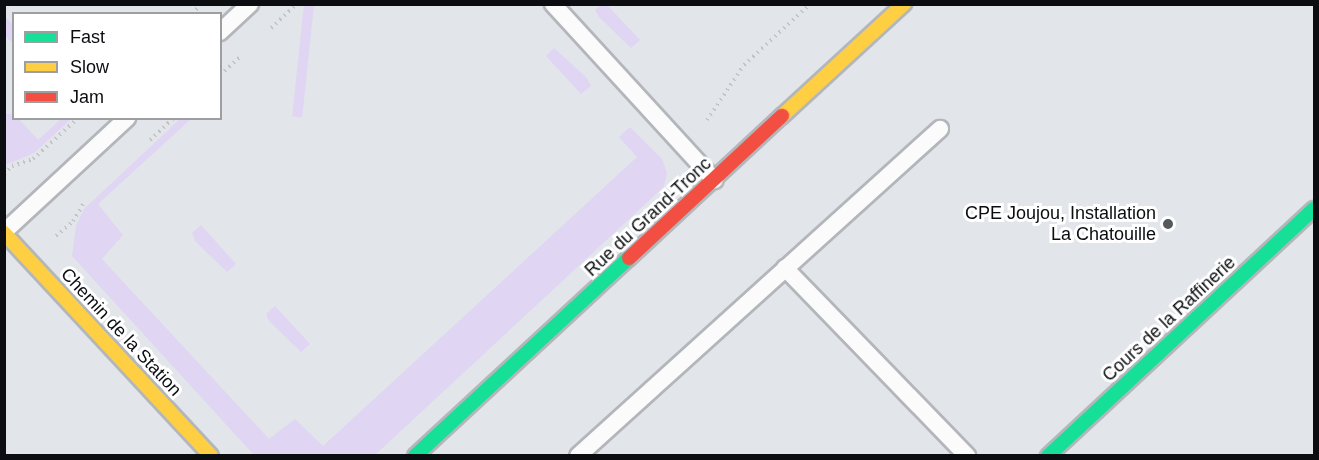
<!DOCTYPE html>
<html>
<head>
<meta charset="utf-8">
<style>
	body { margin:0 }
	#map { position:relative; width:1319px; height:460px; overflow:hidden; background:#e2e5ea; font-family:Arial,sans-serif }
	div>[style] { position:absolute }
	[style*='--x'] { left:calc(var(--x)*1px); top:calc(var(--y)*1px); width:calc(var(--w)*1px); rotate:calc(var(--a)*1deg) }
	.green>* { inset:0; background:#e0d5f3; transform-origin:0 0 }
	.path>* { height:4px; margin-top:-2px; transform-origin:0; background:repeating-linear-gradient(90deg,#c2c3c5 0 1.5px,transparent 0 6px) }
	.roads { filter:drop-shadow(2px 0 #b3b6ba) drop-shadow(-2px 0 #b3b6ba) drop-shadow(0 2px #b3b6ba) drop-shadow(0 -2px #b3b6ba) }
	.lane>* { height:16px; margin:-8px; padding:0 8px; transform-origin:8px; border-radius:8px; background:#fbfbfc }
	.fast>* { height:14px; margin:-7px; padding:0 7px; transform-origin:7px; border-radius:7px; background:#16e098 }
	.slow>* { height:14px; margin:-7px; padding:0 7px; transform-origin:7px; border-radius:7px; background:#ffcf43 }
	.jam>* { height:14px; margin:-7px; padding:0 7px; transform-origin:7px; border-radius:7px; background:#f24e42 }
	.dots>* { width:16px; height:16px; translate:-50% -50%; box-sizing:border-box; border:3px solid #fff; border-radius:50% }
	span { translate:-50% -50%; white-space:nowrap; text-align:center; line-height:1.15; -webkit-text-stroke:6px #fff; paint-order:stroke }
	.poi-label { font-size:18px; color:#0b0d10 }
	.right { translate:-100% -50%; text-align:right }
	.street-label { font-size:18px; color:#0b0d10 }
	.frame { position:absolute; inset:0; border:6px solid #0b0d10; pointer-events:none }
	.legend { position:absolute; left:12px; top:12px; width:210px; height:108px; box-sizing:border-box; background:#fff; border:2px solid #9d9e9f; margin:0; padding:8px 10px; list-style:none; font-size:18px; color:#0b0d10 }
	.legend li { display:flex; align-items:center; gap:12px; height:30px }
	.legend b { width:30px; border:2px solid #9d9e9f }
</style>
</head>
<body>
<div id="map">
	<div class="green">
		<i style="left:304px;top:4px;width:10px;height:113px;rotate:6deg"></i>
		<i style="clip-path:polygon(601px 5px,607px 5px,640px 40px,631px 48px,599px 17px,595px 10px)"></i>
		<i style="clip-path:polygon(4px 15px,13px 25px,13px 43px,5px 36px)"></i>
		<i style="clip-path:polygon(554px 48px,587px 78px,591px 86px,581px 94px,546px 56px)"></i>
		<i style="clip-path:polygon(6px 114px,13px 114px,14px 118px,19px 119px,38px 140px,61px 119px,71px 119px,34px 153px,5px 165px)"></i>
		<i style="clip-path:polygon(180px 119px,191px 119px,98px 204px,123px 235px,102px 259px,269px 439px,295px 419px,323px 446px,637px 157px,619px 137px,630px 127px,662px 159px,667px 173px,664px 186px,654px 196px,375px 455px,254px 455px,72px 256px,76px 226px,84px 209px)"></i>
		<i style="clip-path:polygon(201px 225px,236px 264px,227px 272px,195px 241px,192px 233px)"></i>
		<i style="clip-path:polygon(275px 306px,310px 344px,301px 352px,269px 321px,266px 314px)"></i>
	</div>
	<div class="path">
		<i style="--x:192;--y:14;--w:13;--a:-48"></i>
		<i style="--x:271;--y:28;--w:35;--a:-43"></i>
		<i style="--x:220;--y:75;--w:28;--a:-42"></i>
		<i style="--x:707;--y:120;--w:66;--a:-56.1"></i>
		<i style="--x:744;--y:65;--w:90;--a:-42.7"></i>
		<i style="--x:150;--y:140;--w:33;--a:-43"></i>
		<i style="--x:4;--y:174;--w:11;--a:-45"></i>
		<i style="--x:12;--y:166;--w:22;--a:-18"></i>
		<i style="--x:33;--y:159;--w:61;--a:-42.3"></i>
		<i style="--x:56;--y:236;--w:23;--a:-41"></i>
		<i style="--x:73;--y:221;--w:23;--a:-59"></i>
	</div>
	<div class="roads">
		<div class="lane">
			<i style="--x:553;--y:4;--w:239;--a:47.5"></i>
			<i style="--x:220;--y:32;--w:41;--a:-43"></i>
			<i style="--x:4;--y:232;--w:168;--a:-42.8"></i>
			<i style="--x:785;--y:268;--w:262;--a:45.9"></i>
			<i style="--x:578;--y:456;--w:488;--a:-42.1"></i>
		</div>
		<div class="fast">
			<i style="--x:415;--y:456;--w:292;--a:-42.8"></i>
			<i style="--x:1048;--y:456;--w:363;--a:-42.9"></i>
		</div>
		<div class="slow">
			<i style="--x:782;--y:116;--w:166;--a:-42.6"></i>
			<i style="--x:4;--y:233;--w:304;--a:47.1"></i>
		</div>
		<div class="jam">
			<i style="--x:629;--y:258;--w:209;--a:-42.9"></i>
		</div>
	</div>
	<div class="dots">
		<i style="left:1168px;top:224px;background:#56595c"></i>
	</div>
	<div class="poi-label">
		<span class="right" style="left:1156px;top:224px">CPE Joujou, Installation<br>La Chatouille</span>
	</div>
	<div class="street-label">
		<span style="left:648px;top:217px;rotate:-43deg">Rue du Grand-Tronc</span>
		<span style="left:1169px;top:319px;rotate:-43deg">Cours de la Raffinerie</span>
		<span style="left:121px;top:332px;rotate:47deg">Chemin de la Station</span>
	</div>
	<div class="frame"></div>
	<ul class="legend">
	<li><b style="height:8px;background:#16e098"></b>Fast</li>
	<li><b style="height:8px;background:#ffcf43"></b>Slow</li>
	<li><b style="height:8px;background:#f24e42"></b>Jam</li>
	</ul>
</div>
</body>
</html>
